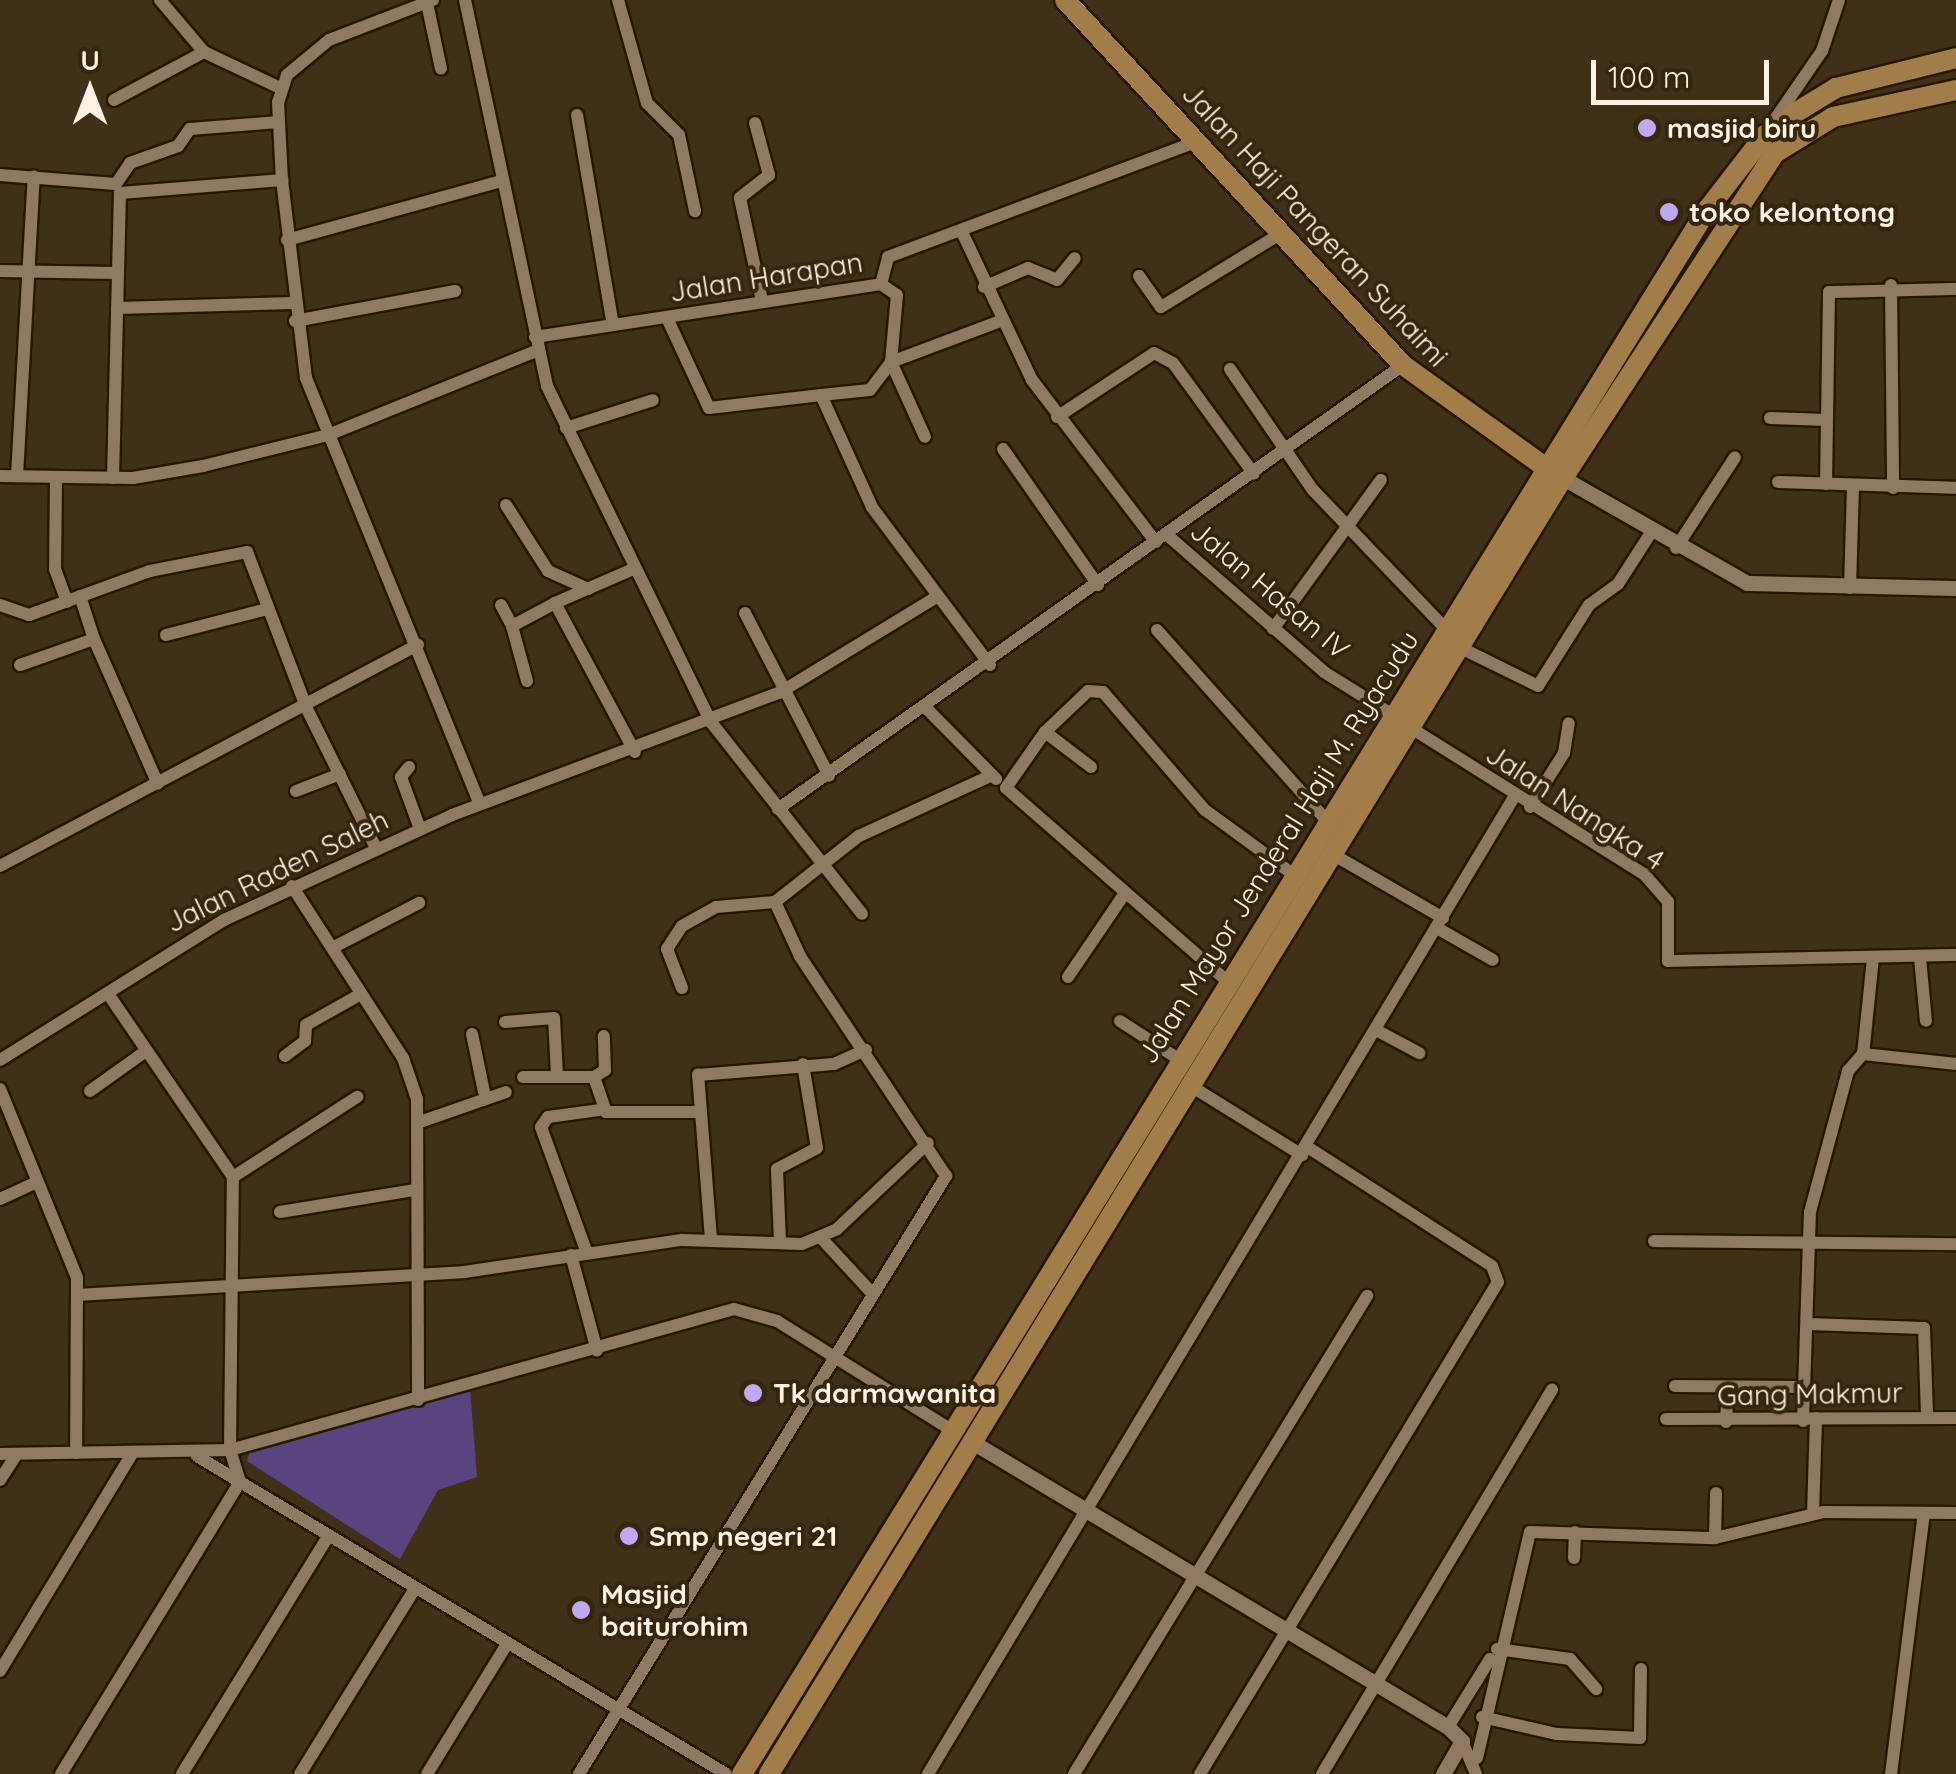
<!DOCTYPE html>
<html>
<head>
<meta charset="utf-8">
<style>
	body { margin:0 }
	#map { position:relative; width:1956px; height:1774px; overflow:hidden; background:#413018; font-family:Quicksand,sans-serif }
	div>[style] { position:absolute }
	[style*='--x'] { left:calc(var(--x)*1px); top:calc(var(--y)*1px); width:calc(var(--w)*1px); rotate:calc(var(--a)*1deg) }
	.green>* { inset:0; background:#59447f }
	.roads { filter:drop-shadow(2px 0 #271701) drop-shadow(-2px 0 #271701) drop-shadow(0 2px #271701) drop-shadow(0 -2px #271701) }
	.minor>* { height:12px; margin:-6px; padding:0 6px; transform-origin:6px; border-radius:6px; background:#8e7a60 }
	.tertiary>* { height:15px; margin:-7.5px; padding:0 7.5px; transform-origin:7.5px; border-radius:7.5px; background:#8e7a60 }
	.primary>* { height:20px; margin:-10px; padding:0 10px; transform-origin:10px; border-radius:10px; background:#a17d4a }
	.dots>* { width:28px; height:28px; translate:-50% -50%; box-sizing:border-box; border:5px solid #36260e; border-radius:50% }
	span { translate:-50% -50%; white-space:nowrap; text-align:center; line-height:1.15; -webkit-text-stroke:8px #36260e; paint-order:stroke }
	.poi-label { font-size:28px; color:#fff3e5; font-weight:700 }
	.left { translate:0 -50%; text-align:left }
	.street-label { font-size:28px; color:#fff3e5 }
	.north { position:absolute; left:40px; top:40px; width:100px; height:100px; -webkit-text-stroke:8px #36260e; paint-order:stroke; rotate:0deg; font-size:28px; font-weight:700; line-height:40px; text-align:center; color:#fff3e5 }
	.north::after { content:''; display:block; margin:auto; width:35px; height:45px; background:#fff3e5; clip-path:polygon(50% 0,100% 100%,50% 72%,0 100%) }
	.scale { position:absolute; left:1591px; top:60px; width:178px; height:45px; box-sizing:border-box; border:5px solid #fff3e5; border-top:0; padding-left:12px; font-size:30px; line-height:35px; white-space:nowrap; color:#fff3e5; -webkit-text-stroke:8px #36260e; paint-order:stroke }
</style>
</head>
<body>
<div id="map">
	<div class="green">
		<i style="clip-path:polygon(470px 1389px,477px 1477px,438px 1490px,400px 1559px,247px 1461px,251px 1448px)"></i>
	</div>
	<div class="roads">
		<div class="minor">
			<i style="--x:160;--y:0;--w:68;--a:49.8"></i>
			<i style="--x:204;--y:52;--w:84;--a:25.3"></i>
			<i style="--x:433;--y:0;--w:111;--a:159"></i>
			<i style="--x:329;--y:40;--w:55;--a:140.2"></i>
			<i style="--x:287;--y:75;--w:28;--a:108"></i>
			<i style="--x:278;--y:102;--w:78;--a:87.1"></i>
			<i style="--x:282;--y:180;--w:199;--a:83.1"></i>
			<i style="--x:306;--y:378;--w:460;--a:67.8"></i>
			<i style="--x:465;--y:0;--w:395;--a:78"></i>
			<i style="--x:547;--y:386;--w:374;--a:64"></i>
			<i style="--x:711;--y:722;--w:244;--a:51.8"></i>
			<i style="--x:618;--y:0;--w:107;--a:74.3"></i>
			<i style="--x:647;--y:103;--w:45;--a:45"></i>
			<i style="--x:679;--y:135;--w:78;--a:78.1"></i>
			<i style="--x:427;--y:3;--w:67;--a:78"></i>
			<i style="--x:114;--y:100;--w:102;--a:-28.1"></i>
			<i style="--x:577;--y:115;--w:213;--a:80.3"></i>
			<i style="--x:755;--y:123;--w:54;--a:74.9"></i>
			<i style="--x:769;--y:175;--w:37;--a:142"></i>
			<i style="--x:740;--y:198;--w:105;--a:77.9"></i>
			<i style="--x:1769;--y:128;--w:93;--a:-55.5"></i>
			<i style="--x:1822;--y:51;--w:54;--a:-71.6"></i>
			<i style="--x:0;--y:175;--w:116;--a:4.4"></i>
			<i style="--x:116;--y:184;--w:25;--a:-56"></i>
			<i style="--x:130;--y:163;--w:51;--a:-19.5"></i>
			<i style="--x:178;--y:146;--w:21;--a:-55"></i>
			<i style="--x:190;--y:129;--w:89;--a:-4.5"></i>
			<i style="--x:962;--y:232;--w:164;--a:64.7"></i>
			<i style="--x:1032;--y:380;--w:204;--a:52.6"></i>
			<i style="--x:287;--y:240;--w:222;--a:-15.4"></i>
			<i style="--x:0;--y:271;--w:116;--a:1"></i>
			<i style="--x:1139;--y:276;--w:38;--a:55"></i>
			<i style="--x:1161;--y:307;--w:145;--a:-31.5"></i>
			<i style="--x:881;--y:284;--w:19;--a:35"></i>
			<i style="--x:897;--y:295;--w:67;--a:95.1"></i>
			<i style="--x:891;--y:362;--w:82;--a:65.6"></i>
			<i style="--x:1891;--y:285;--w:203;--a:89.4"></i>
			<i style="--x:984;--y:287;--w:48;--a:-23.4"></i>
			<i style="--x:1028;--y:268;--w:31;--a:22"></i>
			<i style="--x:1057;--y:280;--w:28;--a:-51"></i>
			<i style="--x:117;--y:308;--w:176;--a:-1.6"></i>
			<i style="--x:667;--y:318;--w:99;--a:65"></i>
			<i style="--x:709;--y:408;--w:113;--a:-6.6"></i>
			<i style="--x:295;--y:321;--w:163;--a:-10.6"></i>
			<i style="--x:535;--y:337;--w:350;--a:-8.7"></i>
			<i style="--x:881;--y:284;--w:28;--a:-75"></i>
			<i style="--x:888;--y:257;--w:332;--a:-20.5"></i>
			<i style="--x:1230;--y:369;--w:147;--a:55.6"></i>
			<i style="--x:1313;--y:490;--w:191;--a:46.3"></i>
			<i style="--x:1057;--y:417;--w:116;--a:-33.4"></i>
			<i style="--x:1154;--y:353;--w:21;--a:28"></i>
			<i style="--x:1173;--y:363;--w:137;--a:53.9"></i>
			<i style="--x:1770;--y:418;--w:57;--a:2"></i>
			<i style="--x:566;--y:428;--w:91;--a:-17.8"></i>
			<i style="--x:1003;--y:449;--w:166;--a:55.1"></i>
			<i style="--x:0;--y:476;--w:133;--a:0.9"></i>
			<i style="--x:133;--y:478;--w:71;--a:-9.7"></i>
			<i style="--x:203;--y:466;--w:129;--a:-13.9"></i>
			<i style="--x:328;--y:435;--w:224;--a:-22"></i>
			<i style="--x:17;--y:476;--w:300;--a:-86.8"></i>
			<i style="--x:56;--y:477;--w:92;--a:90.6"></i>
			<i style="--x:55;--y:569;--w:35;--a:70"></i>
			<i style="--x:113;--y:478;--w:285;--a:-88.6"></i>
			<i style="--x:120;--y:193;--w:163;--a:-4.6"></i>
			<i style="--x:1778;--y:482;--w:178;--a:1.9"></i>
			<i style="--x:1826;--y:484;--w:192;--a:-89.1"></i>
			<i style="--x:1829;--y:292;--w:127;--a:-1.4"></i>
			<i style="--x:506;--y:505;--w:78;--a:57.5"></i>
			<i style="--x:548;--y:571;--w:44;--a:24.2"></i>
			<i style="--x:1166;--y:534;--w:210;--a:41.1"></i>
			<i style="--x:1324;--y:672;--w:81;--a:31.9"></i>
			<i style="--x:1676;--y:548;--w:108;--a:-57"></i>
			<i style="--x:631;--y:570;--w:83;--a:156.5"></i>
			<i style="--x:555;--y:603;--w:169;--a:61.8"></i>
			<i style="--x:1850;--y:588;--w:103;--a:-88.3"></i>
			<i style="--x:80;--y:596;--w:45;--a:72"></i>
			<i style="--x:0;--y:605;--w:31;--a:19"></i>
			<i style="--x:29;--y:615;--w:129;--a:-20"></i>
			<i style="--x:150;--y:571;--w:99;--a:-11.1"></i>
			<i style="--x:247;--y:552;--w:168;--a:69.1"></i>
			<i style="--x:307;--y:709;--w:155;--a:63.6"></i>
			<i style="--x:501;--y:605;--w:24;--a:62"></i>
			<i style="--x:512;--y:626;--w:49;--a:-28.1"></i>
			<i style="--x:745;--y:613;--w:183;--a:62.7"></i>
			<i style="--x:512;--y:626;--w:57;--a:74.7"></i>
			<i style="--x:1273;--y:629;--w:184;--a:-54.1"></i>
			<i style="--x:1157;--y:630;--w:256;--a:48.3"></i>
			<i style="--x:166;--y:635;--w:104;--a:-14.4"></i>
			<i style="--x:1459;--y:647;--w:88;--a:26.3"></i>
			<i style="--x:1538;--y:686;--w:96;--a:-57.8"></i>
			<i style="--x:1589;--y:605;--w:36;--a:-36"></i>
			<i style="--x:1618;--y:584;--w:63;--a:-57.3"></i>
			<i style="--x:20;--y:665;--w:78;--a:-19.4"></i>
			<i style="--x:94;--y:639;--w:158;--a:66.2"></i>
			<i style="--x:990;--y:665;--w:197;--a:-126.8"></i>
			<i style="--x:872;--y:507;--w:123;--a:-114.5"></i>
			<i style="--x:821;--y:395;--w:49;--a:-5.8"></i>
			<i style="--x:870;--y:390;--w:35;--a:-53"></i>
			<i style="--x:891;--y:362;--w:114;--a:-20.5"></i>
			<i style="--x:928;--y:710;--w:97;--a:45.4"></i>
			<i style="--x:1411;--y:728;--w:275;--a:32.1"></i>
			<i style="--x:1644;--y:874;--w:37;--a:49"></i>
			<i style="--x:1668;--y:902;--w:59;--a:90"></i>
			<i style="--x:1668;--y:961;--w:288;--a:-1.2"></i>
			<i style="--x:1045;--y:732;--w:59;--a:-43.6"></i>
			<i style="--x:1088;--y:691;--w:15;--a:4"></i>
			<i style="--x:1103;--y:692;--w:156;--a:49.2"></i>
			<i style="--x:1205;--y:810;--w:110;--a:36.1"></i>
			<i style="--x:409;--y:767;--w:13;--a:129"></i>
			<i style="--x:401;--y:777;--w:55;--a:69.9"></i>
			<i style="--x:1091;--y:767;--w:58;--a:-142.7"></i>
			<i style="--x:1045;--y:732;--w:68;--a:124.9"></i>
			<i style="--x:1006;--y:788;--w:295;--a:41.1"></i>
			<i style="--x:296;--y:791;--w:47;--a:-21.1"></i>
			<i style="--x:1530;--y:807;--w:64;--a:-57.8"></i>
			<i style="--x:1564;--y:753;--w:30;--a:-81"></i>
			<i style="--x:778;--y:809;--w:767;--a:-35.39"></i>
			<i style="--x:1334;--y:855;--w:126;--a:30"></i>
			<i style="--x:0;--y:866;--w:473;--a:-27.9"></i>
			<i style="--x:292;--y:886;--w:205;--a:57.2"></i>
			<i style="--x:403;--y:1058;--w:43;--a:71.1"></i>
			<i style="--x:417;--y:1099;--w:301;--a:89.8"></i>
			<i style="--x:1437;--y:928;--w:64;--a:29.7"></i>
			<i style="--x:334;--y:947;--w:96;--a:-27.4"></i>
			<i style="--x:1873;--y:958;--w:97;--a:95.9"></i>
			<i style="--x:1863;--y:1054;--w:94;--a:6.1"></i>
			<i style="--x:1920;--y:958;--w:63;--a:84.6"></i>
			<i style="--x:1068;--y:977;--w:98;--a:-55.8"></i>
			<i style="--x:682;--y:988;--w:42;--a:-111"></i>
			<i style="--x:667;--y:949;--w:27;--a:-57"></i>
			<i style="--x:682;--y:926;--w:39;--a:-29"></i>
			<i style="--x:716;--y:907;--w:59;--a:-4.8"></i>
			<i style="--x:1120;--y:1021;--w:72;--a:33"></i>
			<i style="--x:505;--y:1022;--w:49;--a:-4.7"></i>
			<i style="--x:554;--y:1018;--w:58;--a:87"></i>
			<i style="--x:1378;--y:1031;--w:47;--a:28.2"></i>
			<i style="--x:472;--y:1034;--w:59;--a:78.3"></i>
			<i style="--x:285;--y:1056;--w:25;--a:-37"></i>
			<i style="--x:305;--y:1041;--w:16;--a:-86"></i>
			<i style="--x:306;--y:1025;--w:63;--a:-29.4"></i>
			<i style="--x:0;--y:1060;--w:264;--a:-32"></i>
			<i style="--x:224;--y:920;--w:251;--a:-24.7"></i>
			<i style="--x:452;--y:815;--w:349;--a:-20.5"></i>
			<i style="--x:779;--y:693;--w:184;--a:-31.4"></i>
			<i style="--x:523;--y:1077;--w:71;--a:0"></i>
			<i style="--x:594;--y:1077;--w:37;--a:71"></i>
			<i style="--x:606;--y:1112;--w:93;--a:0"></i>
			<i style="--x:594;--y:1077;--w:13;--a:-32"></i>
			<i style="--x:605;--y:1070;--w:34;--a:-92"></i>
			<i style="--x:1191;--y:1086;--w:131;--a:31.9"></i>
			<i style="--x:0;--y:1089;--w:204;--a:67.8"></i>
			<i style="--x:77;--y:1278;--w:175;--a:90.3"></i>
			<i style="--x:90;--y:1091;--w:69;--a:-35.5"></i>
			<i style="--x:417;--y:1123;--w:94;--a:-19.2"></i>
			<i style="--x:233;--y:1177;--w:148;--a:-32.8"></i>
			<i style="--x:0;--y:1199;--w:41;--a:-24.7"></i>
			<i style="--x:280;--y:1212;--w:137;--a:-9.3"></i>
			<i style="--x:711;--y:1239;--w:165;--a:-94.5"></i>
			<i style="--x:698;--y:1075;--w:136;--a:-4.6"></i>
			<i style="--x:834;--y:1064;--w:35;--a:-24"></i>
			<i style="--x:822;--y:1239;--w:71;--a:47.3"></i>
			<i style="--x:1654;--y:1241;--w:302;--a:0.6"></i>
			<i style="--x:780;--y:1242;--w:73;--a:-92.4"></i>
			<i style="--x:777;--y:1169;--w:45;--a:-27.7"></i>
			<i style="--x:817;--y:1148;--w:85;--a:-99.5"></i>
			<i style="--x:587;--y:1253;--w:134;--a:-110.1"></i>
			<i style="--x:541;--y:1127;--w:12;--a:-55"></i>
			<i style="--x:548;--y:1117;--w:51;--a:-7.8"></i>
			<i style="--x:571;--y:1255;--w:99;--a:74.8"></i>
			<i style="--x:79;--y:1295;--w:386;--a:-3.4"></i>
			<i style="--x:464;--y:1272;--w:220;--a:-8.4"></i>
			<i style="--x:682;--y:1240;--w:120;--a:1.9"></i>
			<i style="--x:802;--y:1244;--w:38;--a:-23"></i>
			<i style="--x:837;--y:1229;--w:125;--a:-43.4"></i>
			<i style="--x:1807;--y:1324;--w:117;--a:2"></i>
			<i style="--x:1924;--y:1328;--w:88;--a:88"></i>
			<i style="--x:1675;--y:1386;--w:127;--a:0.5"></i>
			<i style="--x:1666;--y:1419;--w:290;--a:-0.2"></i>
			<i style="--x:1803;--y:1421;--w:209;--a:-88.1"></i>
			<i style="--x:1810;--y:1212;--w:146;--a:-74.9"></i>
			<i style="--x:1848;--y:1071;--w:23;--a:-49"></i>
			<i style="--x:1726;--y:1422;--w:33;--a:-87"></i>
			<i style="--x:0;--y:1454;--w:230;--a:-1"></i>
			<i style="--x:230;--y:1450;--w:523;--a:-15.63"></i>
			<i style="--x:734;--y:1309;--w:45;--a:15.6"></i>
			<i style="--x:777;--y:1321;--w:211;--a:32"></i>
			<i style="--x:197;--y:1456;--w:617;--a:31.01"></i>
			<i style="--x:0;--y:1480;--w:30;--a:-57"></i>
			<i style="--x:1813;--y:1514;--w:96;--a:-88.2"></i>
			<i style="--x:1715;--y:1538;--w:45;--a:-88.7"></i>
			<i style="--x:1574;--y:1558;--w:26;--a:-88"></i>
			<i style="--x:1497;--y:1649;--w:74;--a:7.8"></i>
			<i style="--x:1570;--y:1659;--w:40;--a:49"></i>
			<i style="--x:0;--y:1671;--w:254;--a:-58.7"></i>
			<i style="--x:1482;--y:1717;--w:77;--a:12.8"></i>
			<i style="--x:1557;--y:1734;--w:83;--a:2.8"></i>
			<i style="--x:1640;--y:1738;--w:69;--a:-89.2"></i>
			<i style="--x:1448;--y:1727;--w:80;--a:-58.3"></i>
			<i style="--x:1462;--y:1741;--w:36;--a:67"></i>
			<i style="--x:1477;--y:1758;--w:232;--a:-76.8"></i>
			<i style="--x:1530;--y:1532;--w:185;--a:1.9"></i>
			<i style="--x:1715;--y:1538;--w:111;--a:-13.5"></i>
			<i style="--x:1823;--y:1512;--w:133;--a:0.4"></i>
			<i style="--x:61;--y:1774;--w:342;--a:-58.5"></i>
			<i style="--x:240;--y:1482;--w:34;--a:-107"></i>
			<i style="--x:230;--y:1450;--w:273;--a:-89.4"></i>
			<i style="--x:233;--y:1177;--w:222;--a:-124.3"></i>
			<i style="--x:182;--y:1774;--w:278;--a:-58.4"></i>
			<i style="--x:300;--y:1774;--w:216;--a:-58.2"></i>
			<i style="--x:427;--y:1774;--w:153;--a:-58.4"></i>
			<i style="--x:579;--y:1774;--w:702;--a:-58.46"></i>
			<i style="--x:946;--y:1176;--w:264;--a:-123.6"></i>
			<i style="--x:800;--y:956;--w:60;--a:-114.8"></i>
			<i style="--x:775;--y:902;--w:107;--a:-38.2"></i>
			<i style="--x:859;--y:836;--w:146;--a:-24.6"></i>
			<i style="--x:928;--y:1774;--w:1139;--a:-59.04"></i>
			<i style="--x:1074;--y:1774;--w:561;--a:-58.49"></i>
			<i style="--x:1200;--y:1774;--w:575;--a:-58.8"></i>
			<i style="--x:1498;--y:1282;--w:17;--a:-111"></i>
			<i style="--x:1492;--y:1266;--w:220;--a:-147.2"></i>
			<i style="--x:1322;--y:1774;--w:448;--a:-59.1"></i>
			<i style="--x:1891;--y:1774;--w:263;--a:-82.8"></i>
		</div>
		<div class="tertiary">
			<i style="--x:1563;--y:478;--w:212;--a:29.7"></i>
			<i style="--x:1747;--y:583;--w:209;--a:1.4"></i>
			<i style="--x:974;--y:1443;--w:553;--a:30.93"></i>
			<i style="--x:1448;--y:1727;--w:20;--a:45"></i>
			<i style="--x:1462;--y:1741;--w:38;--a:120"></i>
		</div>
		<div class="primary">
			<i style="--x:1065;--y:0;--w:497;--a:47.2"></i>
			<i style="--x:1403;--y:365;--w:171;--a:35.7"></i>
			<i style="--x:742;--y:1774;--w:1838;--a:-58.33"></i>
			<i style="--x:1707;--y:210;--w:95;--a:-52.3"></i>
			<i style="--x:1765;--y:135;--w:37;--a:-36"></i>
			<i style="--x:1795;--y:113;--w:48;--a:-31.4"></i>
			<i style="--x:1836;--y:88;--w:124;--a:-14"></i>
			<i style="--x:769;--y:1774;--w:1520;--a:-58.51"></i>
			<i style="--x:1563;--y:478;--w:388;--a:-56.9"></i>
			<i style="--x:1775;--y:153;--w:68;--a:-31.8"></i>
			<i style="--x:1833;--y:117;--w:126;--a:-12.4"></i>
		</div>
	</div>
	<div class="dots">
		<i style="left:1647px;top:128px;background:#c0a8f3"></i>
		<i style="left:1669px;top:212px;background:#c0a8f3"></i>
		<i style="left:753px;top:1393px;background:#c0a8f3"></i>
		<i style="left:629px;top:1536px;background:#c0a8f3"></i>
		<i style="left:581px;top:1610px;background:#c0a8f3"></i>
	</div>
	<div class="poi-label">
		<span class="left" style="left:1667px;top:128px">masjid biru</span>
		<span class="left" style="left:1689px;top:212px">toko kelontong</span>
		<span class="left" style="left:773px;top:1393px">Tk darmawanita</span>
		<span class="left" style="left:649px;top:1536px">Smp negeri 21</span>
		<span class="left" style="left:601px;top:1610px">Masjid<br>baiturohim</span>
	</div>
	<div class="street-label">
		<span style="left:1315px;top:225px;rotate:47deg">Jalan Haji Pangeran Suhaimi</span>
		<span style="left:766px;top:277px;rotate:-9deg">Jalan Harapan</span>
		<span style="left:1270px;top:590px;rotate:40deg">Jalan Hasan IV</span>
		<span style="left:1575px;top:807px;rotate:33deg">Jalan Nangka 4</span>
		<span style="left:1278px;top:847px;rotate:-58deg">Jalan Mayor Jenderal Haji M. Ryacudu</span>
		<span style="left:277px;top:871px;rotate:-26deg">Jalan Raden Saleh</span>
		<span style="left:1810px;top:1394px;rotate:-1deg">Gang Makmur</span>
	</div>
	<div class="north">U</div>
	<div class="scale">100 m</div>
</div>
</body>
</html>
